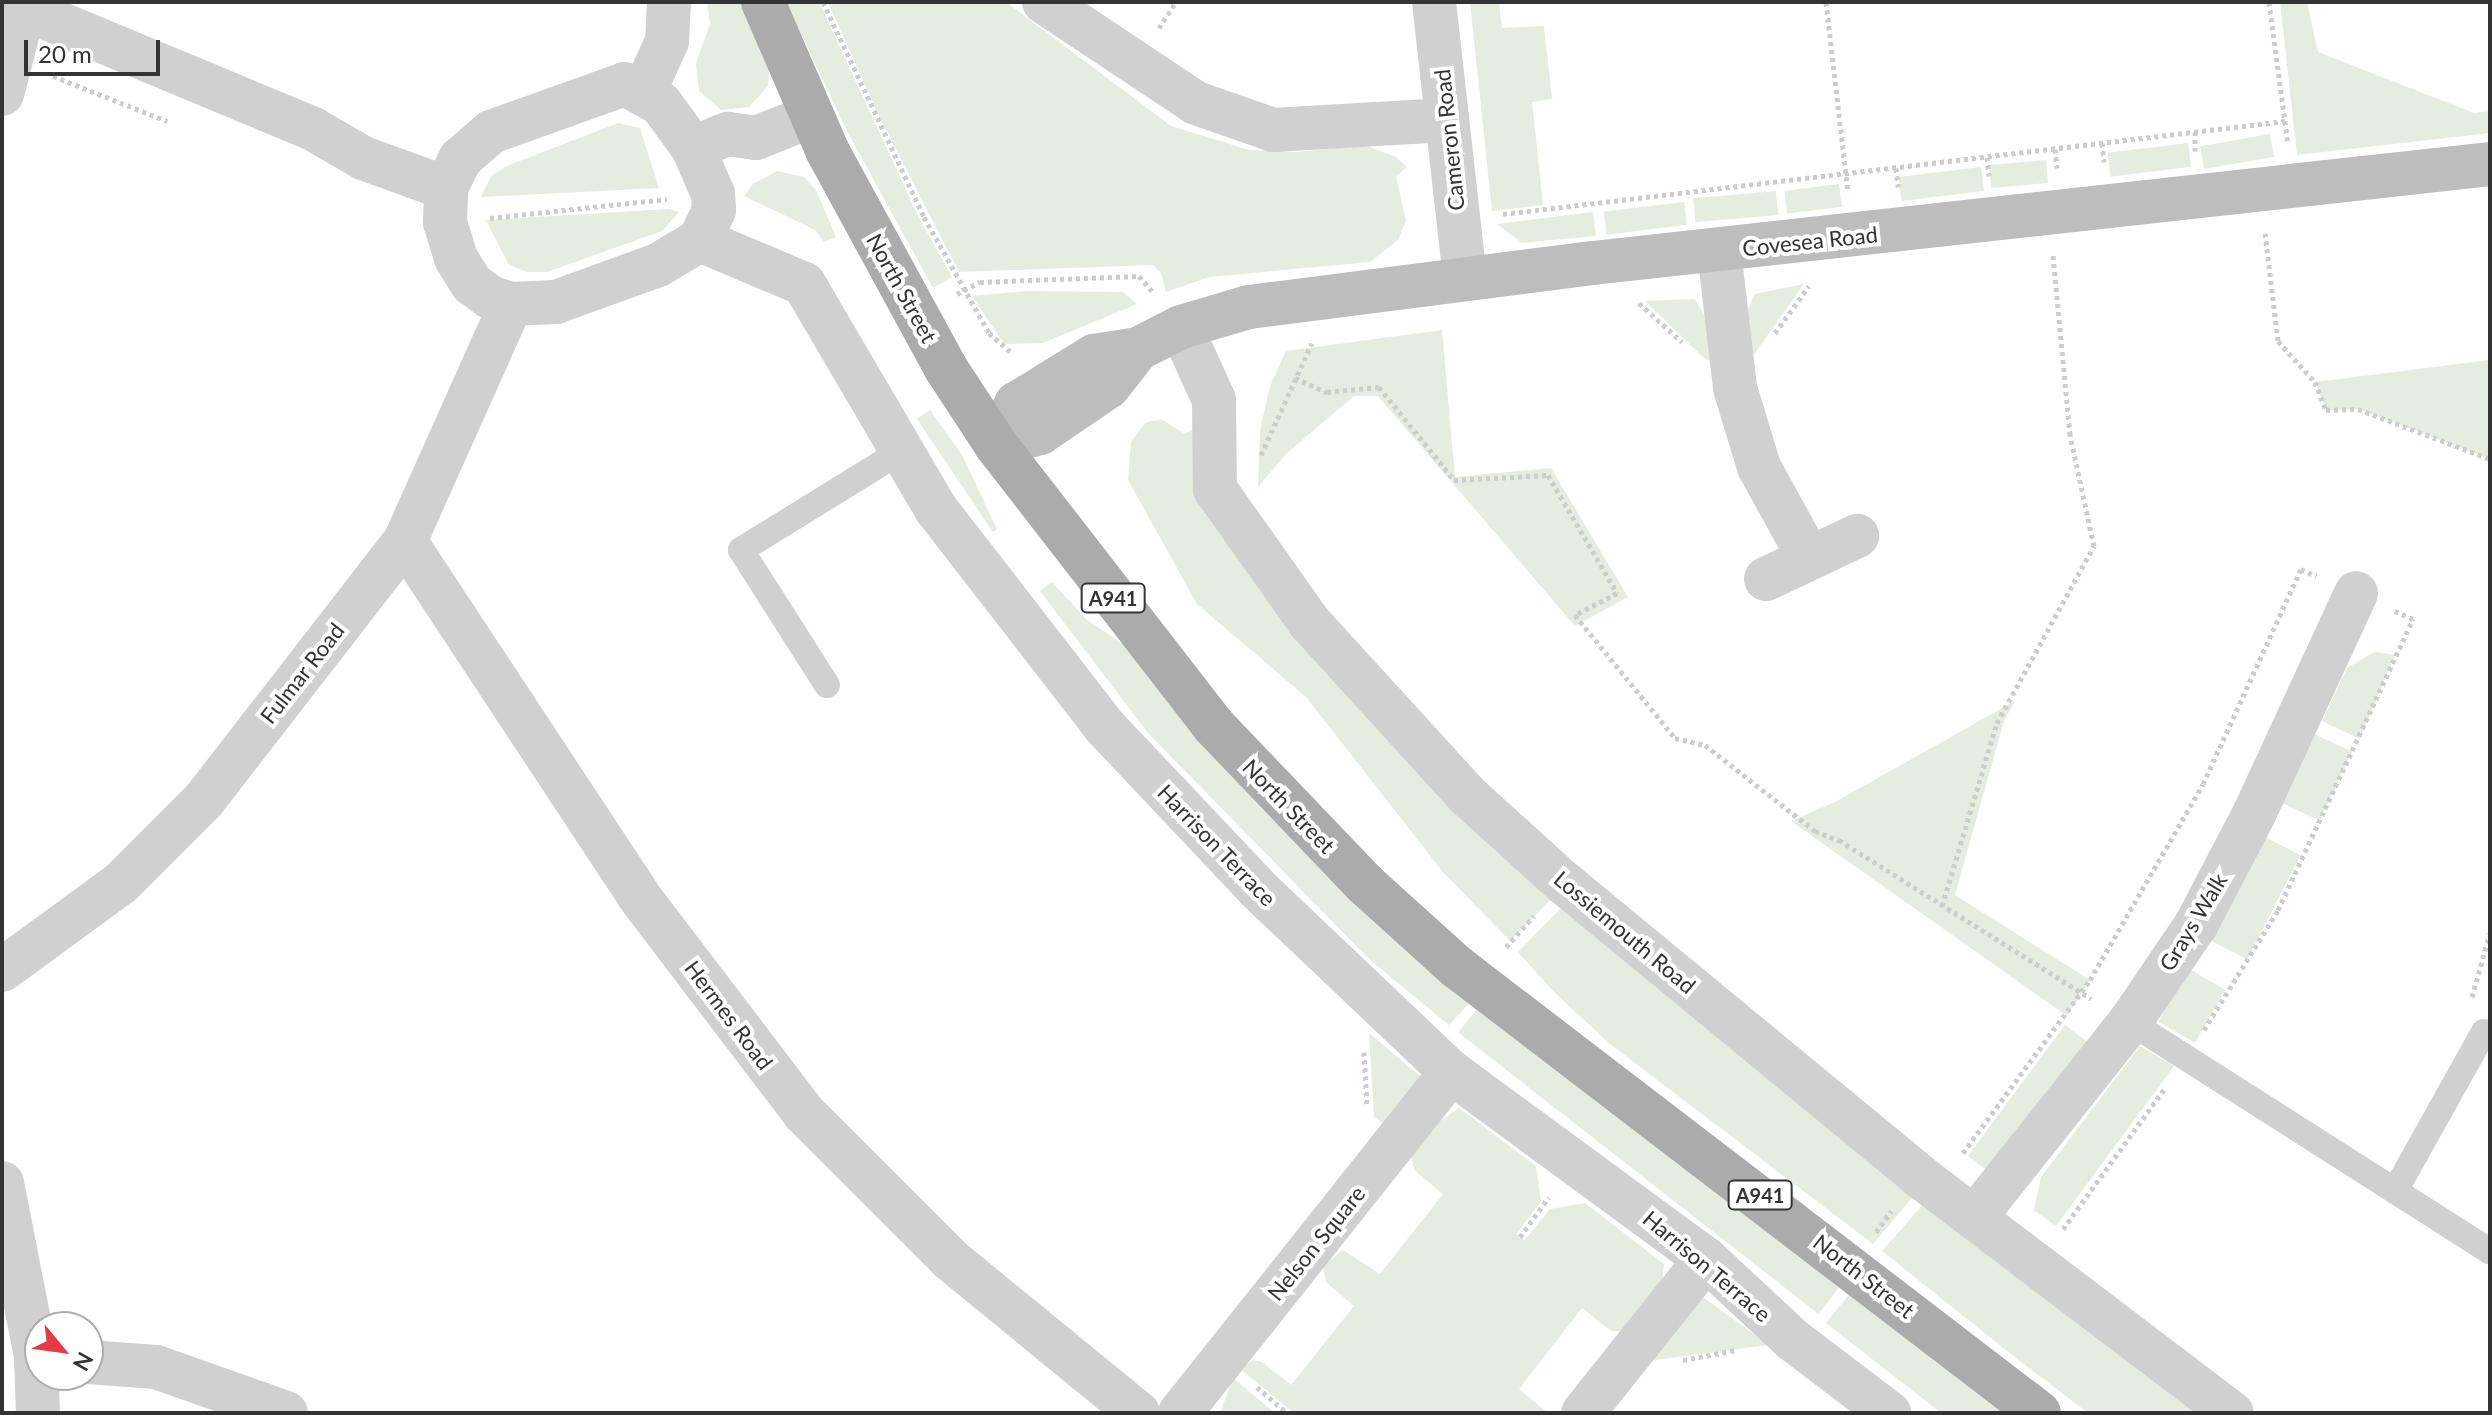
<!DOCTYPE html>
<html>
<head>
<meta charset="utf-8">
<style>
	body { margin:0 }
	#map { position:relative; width:2492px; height:1415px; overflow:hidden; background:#fff; font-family:Lato,sans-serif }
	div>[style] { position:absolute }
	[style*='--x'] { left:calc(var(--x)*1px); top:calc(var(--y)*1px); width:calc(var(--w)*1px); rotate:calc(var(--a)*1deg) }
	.green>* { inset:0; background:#e6ecdf; transform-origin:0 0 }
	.path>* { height:5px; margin-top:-2.5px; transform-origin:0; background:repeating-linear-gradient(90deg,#cdcdcd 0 4px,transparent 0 8px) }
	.lane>* { height:26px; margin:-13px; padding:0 13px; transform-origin:13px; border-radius:13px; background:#d0d0d0 }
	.street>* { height:44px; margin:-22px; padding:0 22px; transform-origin:22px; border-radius:22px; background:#d0d0d0 }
	.secondary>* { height:44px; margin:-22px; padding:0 22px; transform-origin:22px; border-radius:22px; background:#bdbdbd }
	.primary>* { height:44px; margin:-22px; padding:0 22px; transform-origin:22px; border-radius:22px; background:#ababab }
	span { translate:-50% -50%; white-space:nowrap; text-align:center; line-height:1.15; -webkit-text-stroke:8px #fff; paint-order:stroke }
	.shield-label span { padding:2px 6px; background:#fff; border:2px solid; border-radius:6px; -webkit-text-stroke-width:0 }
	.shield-label { font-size:20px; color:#333; font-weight:700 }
	.street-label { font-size:22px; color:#333 }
	.frame { position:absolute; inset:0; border:4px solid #333; pointer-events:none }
	.north { position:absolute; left:24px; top:1311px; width:80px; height:80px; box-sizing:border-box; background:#fff; border:2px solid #adadad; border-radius:50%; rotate:119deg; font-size:22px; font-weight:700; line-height:32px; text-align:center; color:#333 }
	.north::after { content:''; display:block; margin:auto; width:28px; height:36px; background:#e63946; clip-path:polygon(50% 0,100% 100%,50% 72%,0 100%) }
	.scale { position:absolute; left:24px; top:40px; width:136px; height:36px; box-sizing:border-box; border:4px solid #333; border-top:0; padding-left:10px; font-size:24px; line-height:28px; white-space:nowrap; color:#333; -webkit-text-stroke:6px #fff; paint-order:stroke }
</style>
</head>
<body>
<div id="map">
	<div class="green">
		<i style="clip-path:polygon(707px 2px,746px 2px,769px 71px,768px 86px,749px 107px,721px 110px,699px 91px,696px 63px,710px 24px)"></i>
		<i style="clip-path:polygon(786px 2px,819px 2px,918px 216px,952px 277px,933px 288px,848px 133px)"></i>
		<i style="clip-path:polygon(828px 2px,1006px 2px,1171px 126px,1249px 150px,1297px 152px,1364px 145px,1396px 157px,1407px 167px,1396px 176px,1406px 221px,1398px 240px,1370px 262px,1209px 277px,1166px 292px,1161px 273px,1153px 265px,959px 272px,879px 116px)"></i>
		<i style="clip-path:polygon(1470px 2px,1499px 2px,1502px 28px,1544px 26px,1552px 99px,1532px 102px,1543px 205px,1492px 211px)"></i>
		<i style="clip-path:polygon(2280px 2px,2307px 2px,2318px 52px,2474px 113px,2490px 111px,2490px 133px,2297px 155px)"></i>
		<i style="clip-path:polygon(618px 123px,640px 128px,659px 188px,481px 197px,491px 176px,507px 166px)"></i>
		<i style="left:2270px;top:134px;width:23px;height:71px;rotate:80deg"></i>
		<i style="left:2188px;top:143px;width:24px;height:81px;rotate:83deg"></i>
		<i style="left:2046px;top:160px;width:23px;height:57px;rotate:85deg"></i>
		<i style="left:1981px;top:167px;width:24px;height:83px;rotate:83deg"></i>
		<i style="clip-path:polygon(777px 171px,804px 177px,816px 190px,836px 237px,824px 242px,815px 230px,744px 196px,753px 184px)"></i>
		<i style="left:1839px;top:184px;width:23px;height:55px;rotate:83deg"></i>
		<i style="left:1776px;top:191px;width:24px;height:83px;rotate:85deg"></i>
		<i style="left:1684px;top:202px;width:23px;height:81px;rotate:83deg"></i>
		<i style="clip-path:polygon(669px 209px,679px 212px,662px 231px,547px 272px,527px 272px,509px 265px,486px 220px)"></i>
		<i style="clip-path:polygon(1593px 212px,1596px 236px,1522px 243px,1497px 224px)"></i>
		<i style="clip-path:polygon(1804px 284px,1755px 353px,1747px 357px,1744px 318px,1755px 294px)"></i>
		<i style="clip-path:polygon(1026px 291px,1123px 292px,1137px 304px,1043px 343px,1004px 344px,972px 296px)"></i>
		<i style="clip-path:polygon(1695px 299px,1707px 321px,1715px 361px,1706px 360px,1645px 301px)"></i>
		<i style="clip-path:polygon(1442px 330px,1455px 477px,1551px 468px,1628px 597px,1575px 626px,1378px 396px,1354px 396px,1286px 454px,1258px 487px,1260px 430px,1270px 386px,1286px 351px)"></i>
		<i style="clip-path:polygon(2490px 360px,2490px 459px,2358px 409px,2326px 410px,2315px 382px)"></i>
		<i style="clip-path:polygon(930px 410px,962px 455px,997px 529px,993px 532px,917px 419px)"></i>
		<i style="clip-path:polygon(1161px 419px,1185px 434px,1198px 426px,1200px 473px,1555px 895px,1510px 941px,1443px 872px,1306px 697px,1197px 604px,1128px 480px,1131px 442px,1145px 423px)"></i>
		<i style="clip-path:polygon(1052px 582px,1087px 620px,1126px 646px,1476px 996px,1449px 1025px,1370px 960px,1148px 733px,1040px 591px)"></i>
		<i style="clip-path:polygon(2374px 652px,2395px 655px,2360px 739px,2322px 721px,2347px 668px)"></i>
		<i style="clip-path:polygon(2015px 701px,2004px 721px,1955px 895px,2090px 980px,2067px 1016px,1791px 821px,1835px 802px)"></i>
		<i style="left:2314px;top:734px;width:42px;height:76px;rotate:25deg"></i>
		<i style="left:2263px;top:836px;width:42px;height:117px;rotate:27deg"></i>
		<i style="clip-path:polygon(1565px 904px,1922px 1186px,1873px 1244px,1610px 1044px,1553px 991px,1518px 952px)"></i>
		<i style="left:2189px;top:969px;width:42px;height:61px;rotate:30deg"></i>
		<i style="left:1483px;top:1001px;width:457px;height:40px;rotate:38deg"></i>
		<i style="clip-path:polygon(2065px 1025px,2096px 1048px,1995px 1165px,1985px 1169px,1968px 1156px)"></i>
		<i style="clip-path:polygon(1369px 1033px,1420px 1076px,1420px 1086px,1387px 1127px,1374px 1116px)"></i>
		<i style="clip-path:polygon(2140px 1046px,2174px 1066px,2056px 1226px,2034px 1210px,2041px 1177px)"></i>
		<i style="clip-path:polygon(1459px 1108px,1536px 1166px,1541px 1202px,1516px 1234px,1525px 1240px,1550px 1209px,1585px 1203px,1664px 1264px,1662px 1282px,1626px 1331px,1611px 1331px,1582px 1308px,1519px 1389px,1548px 1413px,1294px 1413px,1240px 1369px,1253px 1360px,1262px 1362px,1291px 1385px,1354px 1306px,1326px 1282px,1323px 1266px,1343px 1250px,1380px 1274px,1443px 1194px,1415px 1171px,1411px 1157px,1433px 1126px)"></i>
		<i style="clip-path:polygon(1932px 1194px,2209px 1413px,2088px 1413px,2007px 1351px,1882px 1251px)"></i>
		<i style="clip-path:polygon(1855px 1287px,2018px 1413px,1941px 1413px,1826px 1323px)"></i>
		<i style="clip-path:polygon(1704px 1298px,1769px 1345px,1655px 1360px,1647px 1354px,1695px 1301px)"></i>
		<i style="clip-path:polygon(1233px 1378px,1275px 1413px,1220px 1413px)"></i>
	</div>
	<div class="path">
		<i style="--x:823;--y:2;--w:238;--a:64.8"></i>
		<i style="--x:924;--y:217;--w:133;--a:60.7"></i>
		<i style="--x:989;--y:333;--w:30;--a:41"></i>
		<i style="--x:1826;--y:2;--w:191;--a:83.4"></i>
		<i style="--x:2269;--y:2;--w:143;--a:82.4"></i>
		<i style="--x:1159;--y:28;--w:31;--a:-57"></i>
		<i style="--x:53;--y:76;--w:123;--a:21.5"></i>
		<i style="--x:2195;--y:132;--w:19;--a:90"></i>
		<i style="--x:2102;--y:143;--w:19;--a:84"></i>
		<i style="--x:2055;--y:149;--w:19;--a:84"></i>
		<i style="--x:1987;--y:157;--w:19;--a:84"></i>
		<i style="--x:1896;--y:168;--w:19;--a:84"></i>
		<i style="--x:1503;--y:214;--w:788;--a:-6.78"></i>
		<i style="--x:490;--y:218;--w:178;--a:-6.1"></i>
		<i style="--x:2265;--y:233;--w:109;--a:83.1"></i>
		<i style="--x:2278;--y:341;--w:55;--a:47.9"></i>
		<i style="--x:2315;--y:382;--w:30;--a:69"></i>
		<i style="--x:2326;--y:410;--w:32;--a:-2"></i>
		<i style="--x:2358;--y:409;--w:141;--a:20.7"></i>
		<i style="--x:957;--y:294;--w:26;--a:-28"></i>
		<i style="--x:980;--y:282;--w:159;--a:-2.2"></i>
		<i style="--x:1139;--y:276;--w:21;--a:49"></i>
		<i style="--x:1639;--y:303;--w:58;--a:42.2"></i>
		<i style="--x:1775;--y:333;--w:58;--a:-54.1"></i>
		<i style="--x:1295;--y:378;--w:35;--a:24"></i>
		<i style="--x:1327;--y:392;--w:52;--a:-5.5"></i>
		<i style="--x:1379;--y:387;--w:119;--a:51.1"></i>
		<i style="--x:1454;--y:480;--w:94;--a:-3"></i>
		<i style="--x:1548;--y:475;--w:137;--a:59.7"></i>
		<i style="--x:1617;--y:593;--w:47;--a:152.4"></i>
		<i style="--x:1575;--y:615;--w:159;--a:50.9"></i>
		<i style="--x:1675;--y:738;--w:31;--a:13"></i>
		<i style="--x:1705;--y:745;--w:140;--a:38"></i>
		<i style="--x:1815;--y:831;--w:26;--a:21"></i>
		<i style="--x:1839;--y:840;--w:298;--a:32.2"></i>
		<i style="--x:1261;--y:455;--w:123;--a:-65.5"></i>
		<i style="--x:1942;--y:906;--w:191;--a:-73.3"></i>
		<i style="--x:1997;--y:723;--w:202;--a:-61.3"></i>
		<i style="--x:2094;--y:546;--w:114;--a:-102.2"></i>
		<i style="--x:2070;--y:435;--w:181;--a:-95.4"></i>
		<i style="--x:1506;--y:947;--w:42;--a:-47.9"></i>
		<i style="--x:2472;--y:997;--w:66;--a:-74.3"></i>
		<i style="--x:2204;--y:1030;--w:141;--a:-58.3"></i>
		<i style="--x:2278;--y:910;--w:321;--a:-65.1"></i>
		<i style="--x:2413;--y:619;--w:20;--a:-156"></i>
		<i style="--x:1364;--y:1052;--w:54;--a:86.8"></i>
		<i style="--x:1963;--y:1153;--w:215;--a:-53.7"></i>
		<i style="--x:2090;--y:980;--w:226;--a:-60"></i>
		<i style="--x:2203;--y:784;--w:236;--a:-65.5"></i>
		<i style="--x:2301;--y:569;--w:17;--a:25"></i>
		<i style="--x:2063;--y:1229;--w:174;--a:-54.1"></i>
		<i style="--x:1876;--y:1232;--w:26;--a:-54"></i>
		<i style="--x:1520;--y:1237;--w:49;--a:-54.1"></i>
		<i style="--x:1683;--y:1360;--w:54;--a:-10.7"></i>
		<i style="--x:1257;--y:1387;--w:40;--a:41"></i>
	</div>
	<div class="lane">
		<i style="--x:827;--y:685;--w:160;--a:-122.5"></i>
		<i style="--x:741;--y:550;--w:188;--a:-31.7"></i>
		<i style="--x:2130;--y:1022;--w:427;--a:32.5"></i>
		<i style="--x:2395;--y:1191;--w:182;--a:-60.8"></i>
	</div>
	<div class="street">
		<i style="--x:1044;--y:2;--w:182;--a:33.6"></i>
		<i style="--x:1196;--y:103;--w:82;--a:19.3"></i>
		<i style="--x:1273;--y:130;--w:173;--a:-3.3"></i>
		<i style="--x:1434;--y:2;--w:278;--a:83.6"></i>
		<i style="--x:25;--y:9;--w:312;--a:22.6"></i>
		<i style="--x:313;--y:129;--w:58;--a:30.1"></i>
		<i style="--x:363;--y:158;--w:88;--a:19.9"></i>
		<i style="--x:625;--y:84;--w:41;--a:29.1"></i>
		<i style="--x:661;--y:104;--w:54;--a:54"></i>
		<i style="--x:693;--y:148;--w:50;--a:66.5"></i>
		<i style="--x:713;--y:194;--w:16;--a:86"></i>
		<i style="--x:714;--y:210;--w:33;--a:115"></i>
		<i style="--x:700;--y:240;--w:49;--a:149.2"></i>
		<i style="--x:658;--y:265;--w:109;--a:160.1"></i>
		<i style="--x:556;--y:302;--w:45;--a:177.5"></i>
		<i style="--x:511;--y:304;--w:22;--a:-162"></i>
		<i style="--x:490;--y:297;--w:22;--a:-144"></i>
		<i style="--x:472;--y:284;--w:31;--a:-122"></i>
		<i style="--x:456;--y:258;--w:37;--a:-107"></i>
		<i style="--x:445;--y:223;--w:35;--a:-88"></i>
		<i style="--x:446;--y:188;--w:32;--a:-64"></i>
		<i style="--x:460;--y:159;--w:41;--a:-41.1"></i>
		<i style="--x:491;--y:132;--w:142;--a:-19.7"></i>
		<i style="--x:644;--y:92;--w:56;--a:-65.7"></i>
		<i style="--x:667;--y:41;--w:39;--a:-87"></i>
		<i style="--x:2;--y:94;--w:95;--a:-75.4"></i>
		<i style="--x:693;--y:148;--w:38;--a:-22"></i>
		<i style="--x:728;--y:134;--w:28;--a:8"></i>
		<i style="--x:756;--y:138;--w:59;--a:-21.8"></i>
		<i style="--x:700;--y:240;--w:113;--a:22.9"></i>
		<i style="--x:804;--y:284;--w:261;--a:59.6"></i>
		<i style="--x:936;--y:509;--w:277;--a:52.2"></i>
		<i style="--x:1106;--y:728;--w:223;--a:46.6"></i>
		<i style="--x:1259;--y:890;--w:265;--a:43.5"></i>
		<i style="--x:1451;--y:1072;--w:316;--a:36.3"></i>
		<i style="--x:1706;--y:1259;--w:119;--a:43"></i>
		<i style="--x:1793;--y:1340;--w:121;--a:37.2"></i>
		<i style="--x:1719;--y:251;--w:138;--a:83.3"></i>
		<i style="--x:1735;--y:388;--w:83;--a:73.1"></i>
		<i style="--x:1759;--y:467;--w:104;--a:61.2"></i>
		<i style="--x:1181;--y:327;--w:80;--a:65.7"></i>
		<i style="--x:1214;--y:400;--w:89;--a:89.4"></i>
		<i style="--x:1215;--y:489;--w:164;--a:54.7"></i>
		<i style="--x:1310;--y:623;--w:234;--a:47.6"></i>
		<i style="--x:1468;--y:796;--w:128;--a:42.2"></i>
		<i style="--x:1563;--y:882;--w:460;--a:39.5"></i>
		<i style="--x:1918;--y:1175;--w:394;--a:37.2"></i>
		<i style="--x:405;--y:541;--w:424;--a:56.6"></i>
		<i style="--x:638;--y:895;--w:274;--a:52.7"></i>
		<i style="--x:804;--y:1113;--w:208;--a:45"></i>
		<i style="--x:951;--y:1260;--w:242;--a:39.3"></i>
		<i style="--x:1766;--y:579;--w:101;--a:-25.3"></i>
		<i style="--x:2;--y:970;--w:147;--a:-36.2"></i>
		<i style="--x:121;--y:883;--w:117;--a:-45"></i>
		<i style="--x:204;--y:800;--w:328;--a:-52.2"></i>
		<i style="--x:405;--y:541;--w:260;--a:-65.9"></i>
		<i style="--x:2;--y:1183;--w:177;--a:78.9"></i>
		<i style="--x:36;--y:1357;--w:56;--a:88"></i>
		<i style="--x:1974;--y:1218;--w:251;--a:-51.5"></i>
		<i style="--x:2130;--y:1022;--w:117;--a:-55.8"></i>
		<i style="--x:2196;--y:925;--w:127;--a:-62.4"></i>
		<i style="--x:2255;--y:812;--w:241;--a:-65.2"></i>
		<i style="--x:88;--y:1362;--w:68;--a:4.2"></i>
		<i style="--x:156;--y:1367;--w:138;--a:19.5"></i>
		<i style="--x:1180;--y:1413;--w:436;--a:-51.5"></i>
		<i style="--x:1583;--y:1413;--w:197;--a:-51.4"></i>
	</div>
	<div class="secondary">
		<i style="--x:996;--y:445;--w:46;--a:-64"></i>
		<i style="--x:1016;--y:404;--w:92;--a:-31.6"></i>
		<i style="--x:1094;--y:356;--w:45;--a:-9"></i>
		<i style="--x:1138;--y:349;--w:48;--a:-27.1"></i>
		<i style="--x:1181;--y:327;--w:71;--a:-16.4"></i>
		<i style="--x:1249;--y:307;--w:347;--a:-7.3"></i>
		<i style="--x:1593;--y:263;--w:902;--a:-6.3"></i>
		<i style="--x:996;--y:445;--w:46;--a:-15.3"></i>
		<i style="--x:1040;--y:433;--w:83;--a:-34.3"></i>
		<i style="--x:1109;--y:386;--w:47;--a:-51.9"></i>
	</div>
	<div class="primary">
		<i style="--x:763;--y:2;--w:163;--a:66.6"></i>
		<i style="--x:828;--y:152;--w:245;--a:61.4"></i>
		<i style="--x:945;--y:367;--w:93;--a:56.8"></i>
		<i style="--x:996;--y:445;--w:354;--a:52.2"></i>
		<i style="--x:1213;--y:725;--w:220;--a:46.3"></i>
		<i style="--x:1365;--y:884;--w:124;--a:42.1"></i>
		<i style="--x:1457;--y:967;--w:733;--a:37.46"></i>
	</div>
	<div class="shield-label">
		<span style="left:1113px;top:598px">A941</span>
		<span style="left:1760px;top:1195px">A941</span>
	</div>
	<div class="street-label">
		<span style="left:1449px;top:140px;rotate:-96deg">Cameron Road</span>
		<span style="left:1810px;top:241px;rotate:-6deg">Covesea Road</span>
		<span style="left:902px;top:288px;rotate:61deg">North Street</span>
		<span style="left:302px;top:673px;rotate:-52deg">Fulmar Road</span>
		<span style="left:1289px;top:806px;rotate:46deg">North Street</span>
		<span style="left:1217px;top:845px;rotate:46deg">Harrison Terrace</span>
		<span style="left:2193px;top:922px;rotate:-59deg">Grays Walk</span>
		<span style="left:1625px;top:932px;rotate:40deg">Lossiemouth Road</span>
		<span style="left:729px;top:1015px;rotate:53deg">Hermes Road</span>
		<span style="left:1316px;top:1243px;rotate:-51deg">Nelson Square</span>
		<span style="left:1707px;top:1266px;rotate:40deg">Harrison Terrace</span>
		<span style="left:1864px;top:1276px;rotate:38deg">North Street</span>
	</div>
	<div class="frame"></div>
	<div class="north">N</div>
	<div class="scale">20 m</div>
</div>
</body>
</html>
